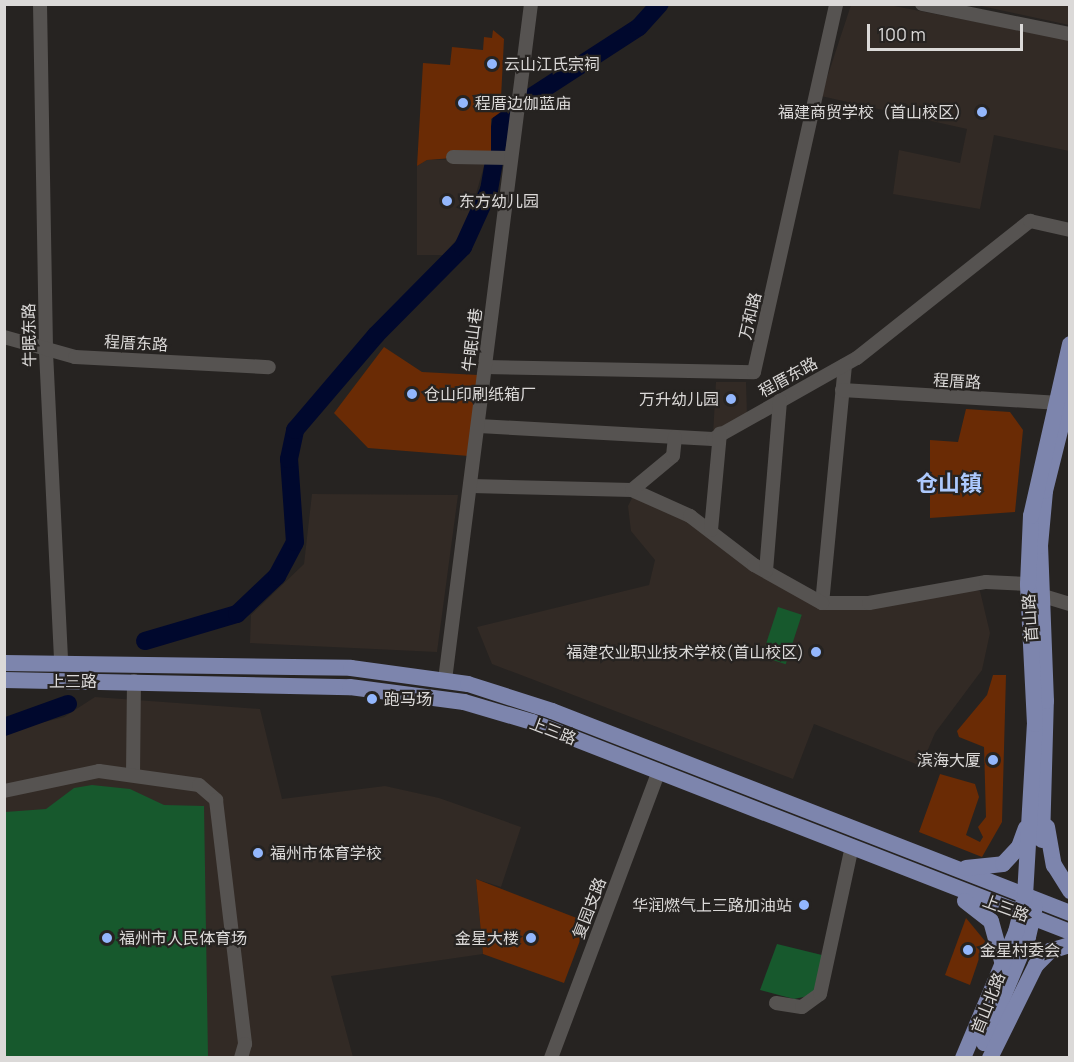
<!DOCTYPE html>
<html>
<head>
<meta charset="utf-8">
<style>
	body { margin:0 }
	#map { position:relative; width:1074px; height:1062px; overflow:hidden; background:#262321; font-family:Manrope,"Noto Sans SC",sans-serif }
	div>[style] { position:absolute }
	[style*='--x'] { left:calc(var(--x)*1px); top:calc(var(--y)*1px); width:calc(var(--w)*1px); rotate:calc(var(--a)*1deg) }
	.built>* { inset:0; background:#322a25 }
	.green>* { inset:0; background:#17592d; transform-origin:0 0 }
	.river>* { height:18px; margin:-9px; padding:0 9px; transform-origin:9px; border-radius:9px; background:#00082d }
	.building>* { inset:0; background:#6a2b05 }
	.minor>* { height:14px; margin:-7px; padding:0 7px; transform-origin:7px; border-radius:7px; background:#565351 }
	.major>* { height:16px; margin:-8px; padding:0 8px; transform-origin:8px; border-radius:8px; background:#7d85ad }
	.dots>* { width:16px; height:16px; translate:-50% -50%; box-sizing:border-box; border:3px solid #262321; border-radius:50% }
	span { translate:-50% -50%; white-space:nowrap; text-align:center; line-height:1.15; -webkit-text-stroke:4.5px #262321; paint-order:stroke }
	.poi-label { font-size:16px; color:#dbd9d8 }
	.left { translate:0 -50%; text-align:left }
	.right { translate:-100% -50%; text-align:right }
	.street-label { font-size:16px; color:#dbd9d8 }
	.district-label { font-size:22px; color:#adc9fd; font-weight:700 }
	.frame { position:absolute; inset:0; border:6px solid #dbd9d8; pointer-events:none }
	.scale { position:absolute; left:867px; top:24px; width:156px; height:27px; box-sizing:border-box; border:3px solid #dbd9d8; border-top:0; padding-left:8px; font-size:18px; line-height:21px; white-space:nowrap; color:#dbd9d8; -webkit-text-stroke:4px #262321; paint-order:stroke }
</style>
</head>
<body>
<div id="map">
	<div class="built">
		<i style="clip-path:polygon(851px 5px,889px 5px,1069px 40px,1069px 151px,994px 135px,980px 209px,893px 194px,899px 150px,960px 163px,967px 129px,821px 96px)"></i>
		<i style="clip-path:polygon(977px 5px,1069px 5px,1069px 25px)"></i>
		<i style="clip-path:polygon(486px 159px,466px 229px,443px 255px,417px 255px,417px 166px,427px 160px)"></i>
		<i style="clip-path:polygon(716px 382px,746px 382px,747px 416px,713px 435px)"></i>
		<i style="clip-path:polygon(312px 494px,458px 495px,437px 652px,250px 643px,251px 615px,304px 564px)"></i>
		<i style="clip-path:polygon(634px 494px,660px 504px,826px 607px,965px 588px,980px 591px,990px 633px,982px 670px,935px 733px,921px 766px,814px 724px,793px 779px,492px 664px,477px 627px,649px 585px,655px 560px,631px 531px,628px 506px)"></i>
		<i style="clip-path:polygon(95px 697px,260px 709px,282px 799px,385px 786px,439px 798px,521px 827px,501px 887px,476px 879px,483px 954px,331px 976px,353px 1057px,5px 1058px,5px 732px,64px 717px)"></i>
	</div>
	<div class="green">
		<i style="left:778px;top:607px;width:25px;height:52px;rotate:18deg"></i>
		<i style="clip-path:polygon(92px 785px,130px 789px,164px 805px,204px 806px,208px 1057px,5px 1057px,5px 812px,46px 809px,74px 788px)"></i>
		<i style="clip-path:polygon(777px 944px,826px 956px,813px 995px,794px 999px,760px 990px)"></i>
	</div>
	<div class="river">
		<i style="--x:145;--y:641;--w:96;--a:-16.4"></i>
		<i style="--x:237;--y:614;--w:55;--a:-43.5"></i>
		<i style="--x:277;--y:576;--w:38;--a:-62"></i>
		<i style="--x:295;--y:542;--w:83;--a:-94.1"></i>
		<i style="--x:289;--y:459;--w:30;--a:-78"></i>
		<i style="--x:295;--y:430;--w:125;--a:-49.5"></i>
		<i style="--x:376;--y:335;--w:124;--a:-45.3"></i>
		<i style="--x:463;--y:247;--w:63;--a:-65.5"></i>
		<i style="--x:489;--y:190;--w:75;--a:-80"></i>
		<i style="--x:502;--y:116;--w:163;--a:-33"></i>
		<i style="--x:639;--y:27;--w:31;--a:-48"></i>
		<i style="--x:4;--y:727;--w:68;--a:-19.8"></i>
	</div>
	<div class="building">
		<i style="clip-path:polygon(493px 30px,504px 39px,501px 98px,506px 98px,505px 109px,491px 119px,491px 155px,427px 160px,417px 166px,423px 63px,450px 65px,452px 47px,483px 50px,484px 37px,492px 38px)"></i>
		<i style="clip-path:polygon(384px 347px,422px 372px,478px 375px,469px 456px,368px 448px,334px 413px)"></i>
		<i style="clip-path:polygon(966px 409px,1010px 412px,1023px 430px,1015px 512px,930px 518px,930px 440px,958px 442px)"></i>
		<i style="clip-path:polygon(993px 675px,1006px 675px,1002px 822px,982px 857px,919px 832px,940px 774px,975px 784px,979px 797px,966px 835px,980px 842px,983px 837px,978px 827px,986px 817px,984px 747px,959px 737px,957px 731px,987px 695px)"></i>
		<i style="clip-path:polygon(476px 879px,587px 922px,564px 983px,483px 954px)"></i>
		<i style="clip-path:polygon(966px 918px,985px 941px,970px 985px,945px 975px)"></i>
	</div>
	<div class="minor">
		<i style="--x:40;--y:4;--w:348;--a:89"></i>
		<i style="--x:46;--y:352;--w:311;--a:87.2"></i>
		<i style="--x:922;--y:4;--w:151;--a:11.5"></i>
		<i style="--x:453;--y:157;--w:57;--a:1"></i>
		<i style="--x:4;--y:337;--w:74;--a:15.7"></i>
		<i style="--x:75;--y:357;--w:194;--a:3"></i>
		<i style="--x:845;--y:365;--w:239;--a:95.5"></i>
		<i style="--x:822;--y:603;--w:47;--a:0"></i>
		<i style="--x:869;--y:603;--w:119;--a:-10.2"></i>
		<i style="--x:986;--y:582;--w:42;--a:2.7"></i>
		<i style="--x:485;--y:367;--w:269;--a:1.1"></i>
		<i style="--x:754;--y:372;--w:377;--a:-77.4"></i>
		<i style="--x:842;--y:390;--w:222;--a:3.4"></i>
		<i style="--x:479;--y:426;--w:234;--a:3.2"></i>
		<i style="--x:713;--y:439;--w:165;--a:-29.4"></i>
		<i style="--x:857;--y:358;--w:221;--a:-38.4"></i>
		<i style="--x:1030;--y:221;--w:41;--a:12.7"></i>
		<i style="--x:472;--y:486;--w:160;--a:1.4"></i>
		<i style="--x:632;--y:490;--w:64;--a:24.1"></i>
		<i style="--x:690;--y:516;--w:81;--a:37.4"></i>
		<i style="--x:754;--y:565;--w:78;--a:29.2"></i>
		<i style="--x:632;--y:490;--w:53;--a:-39.7"></i>
		<i style="--x:673;--y:456;--w:19;--a:-84"></i>
		<i style="--x:711;--y:530;--w:97;--a:-84.7"></i>
		<i style="--x:766;--y:571;--w:171;--a:-85.3"></i>
		<i style="--x:1040;--y:595;--w:31;--a:17"></i>
		<i style="--x:445;--y:680;--w:681;--a:-82.75"></i>
		<i style="--x:133;--y:775;--w:94;--a:-89.4"></i>
		<i style="--x:4;--y:791;--w:97;--a:-11.9"></i>
		<i style="--x:99;--y:771;--w:101;--a:8"></i>
		<i style="--x:199;--y:785;--w:23;--a:41"></i>
		<i style="--x:216;--y:800;--w:246;--a:83.2"></i>
		<i style="--x:245;--y:1044;--w:15;--a:106"></i>
		<i style="--x:776;--y:1003;--w:26;--a:9"></i>
		<i style="--x:802;--y:1007;--w:22;--a:-36"></i>
		<i style="--x:820;--y:994;--w:151;--a:-77.8"></i>
		<i style="--x:551;--y:1058;--w:307;--a:-69.4"></i>
	</div>
	<div class="major">
		<i style="--x:4;--y:663;--w:347;--a:0.8"></i>
		<i style="--x:351;--y:668;--w:118;--a:7.8"></i>
		<i style="--x:468;--y:684;--w:88;--a:17.8"></i>
		<i style="--x:552;--y:711;--w:556;--a:21.3"></i>
		<i style="--x:4;--y:680;--w:346;--a:1.2"></i>
		<i style="--x:350;--y:687;--w:115;--a:7.5"></i>
		<i style="--x:464;--y:702;--w:71;--a:16.4"></i>
		<i style="--x:532;--y:722;--w:578;--a:21.32"></i>
		<i style="--x:1047;--y:827;--w:39;--a:80"></i>
		<i style="--x:1054;--y:865;--w:31;--a:58"></i>
		<i style="--x:1042;--y:840;--w:139;--a:-88.4"></i>
		<i style="--x:1046;--y:701;--w:155;--a:-92.2"></i>
		<i style="--x:1040;--y:546;--w:55;--a:-84.8"></i>
		<i style="--x:1045;--y:491;--w:103;--a:-76"></i>
		<i style="--x:966;--y:868;--w:37;--a:-6"></i>
		<i style="--x:1003;--y:864;--w:23;--a:-47"></i>
		<i style="--x:1019;--y:847;--w:20;--a:-70"></i>
		<i style="--x:965;--y:901;--w:33;--a:38"></i>
		<i style="--x:991;--y:921;--w:46;--a:74.7"></i>
		<i style="--x:984;--y:1043;--w:115;--a:-67.5"></i>
		<i style="--x:1028;--y:937;--w:31;--a:-77"></i>
		<i style="--x:963;--y:1058;--w:137;--a:-67.2"></i>
		<i style="--x:1016;--y:932;--w:37;--a:-76"></i>
		<i style="--x:1025;--y:896;--w:172;--a:-86.7"></i>
		<i style="--x:1035;--y:724;--w:140;--a:-92.9"></i>
		<i style="--x:1028;--y:584;--w:68;--a:-87.5"></i>
		<i style="--x:1031;--y:516;--w:176;--a:-77.2"></i>
		<i style="--x:990;--y:1058;--w:104;--a:-63.7"></i>
		<i style="--x:1036;--y:965;--w:20;--a:-45"></i>
		<i style="--x:1050;--y:951;--w:21;--a:-17"></i>
	</div>
	<div class="dots">
		<i style="left:492px;top:64px;background:#93b7fd"></i>
		<i style="left:463px;top:103px;background:#93b7fd"></i>
		<i style="left:982px;top:112px;background:#93b7fd"></i>
		<i style="left:447px;top:201px;background:#93b7fd"></i>
		<i style="left:412px;top:394px;background:#93b7fd"></i>
		<i style="left:731px;top:399px;background:#93b7fd"></i>
		<i style="left:816px;top:652px;background:#93b7fd"></i>
		<i style="left:372px;top:699px;background:#93b7fd"></i>
		<i style="left:993px;top:760px;background:#93b7fd"></i>
		<i style="left:258px;top:853px;background:#93b7fd"></i>
		<i style="left:804px;top:905px;background:#93b7fd"></i>
		<i style="left:107px;top:938px;background:#93b7fd"></i>
		<i style="left:531px;top:938px;background:#93b7fd"></i>
		<i style="left:968px;top:950px;background:#93b7fd"></i>
	</div>
	<div class="poi-label">
		<span class="left" style="left:504px;top:64px">云山江氏宗祠</span>
		<span class="left" style="left:475px;top:103px">程厝边伽蓝庙</span>
		<span class="right" style="left:970px;top:112px">福建商贸学校（首山校区）</span>
		<span class="left" style="left:459px;top:201px">东方幼儿园</span>
		<span class="left" style="left:424px;top:394px">仓山印刷纸箱厂</span>
		<span class="right" style="left:719px;top:399px">万升幼儿园</span>
		<span class="right" style="left:804px;top:652px">福建农业职业技术学校(首山校区)</span>
		<span class="left" style="left:384px;top:699px">跑马场</span>
		<span class="right" style="left:981px;top:760px">滨海大厦</span>
		<span class="left" style="left:270px;top:853px">福州市体育学校</span>
		<span class="right" style="left:792px;top:905px">华润燃气上三路加油站</span>
		<span class="left" style="left:119px;top:938px">福州市人民体育场</span>
		<span class="right" style="left:519px;top:938px">金星大楼</span>
		<span class="left" style="left:980px;top:950px">金星村委会</span>
	</div>
	<div class="street-label">
		<span style="left:750px;top:316px;rotate:-77deg">万和路</span>
		<span style="left:29px;top:335px;rotate:-91deg">牛眠东路</span>
		<span style="left:472px;top:340px;rotate:-83deg">牛眠山巷</span>
		<span style="left:136px;top:343px;rotate:3deg">程厝东路</span>
		<span style="left:788px;top:377px;rotate:-29deg">程厝东路</span>
		<span style="left:957px;top:381px;rotate:3deg">程厝路</span>
		<span style="left:1030px;top:618px;rotate:-94deg">首山路</span>
		<span style="left:73px;top:681px">上三路</span>
		<span style="left:553px;top:731px;rotate:21deg">上三路</span>
		<span style="left:589px;top:908px;rotate:-69deg">复园支路</span>
		<span style="left:1006px;top:908px;rotate:20deg">上三路</span>
		<span style="left:988px;top:1003px;rotate:-68deg">首山北路</span>
	</div>
	<div class="district-label">
		<span style="left:949px;top:484px">仓山镇</span>
	</div>
	<div class="frame"></div>
	<div class="scale">100 m</div>
</div>
</body>
</html>
